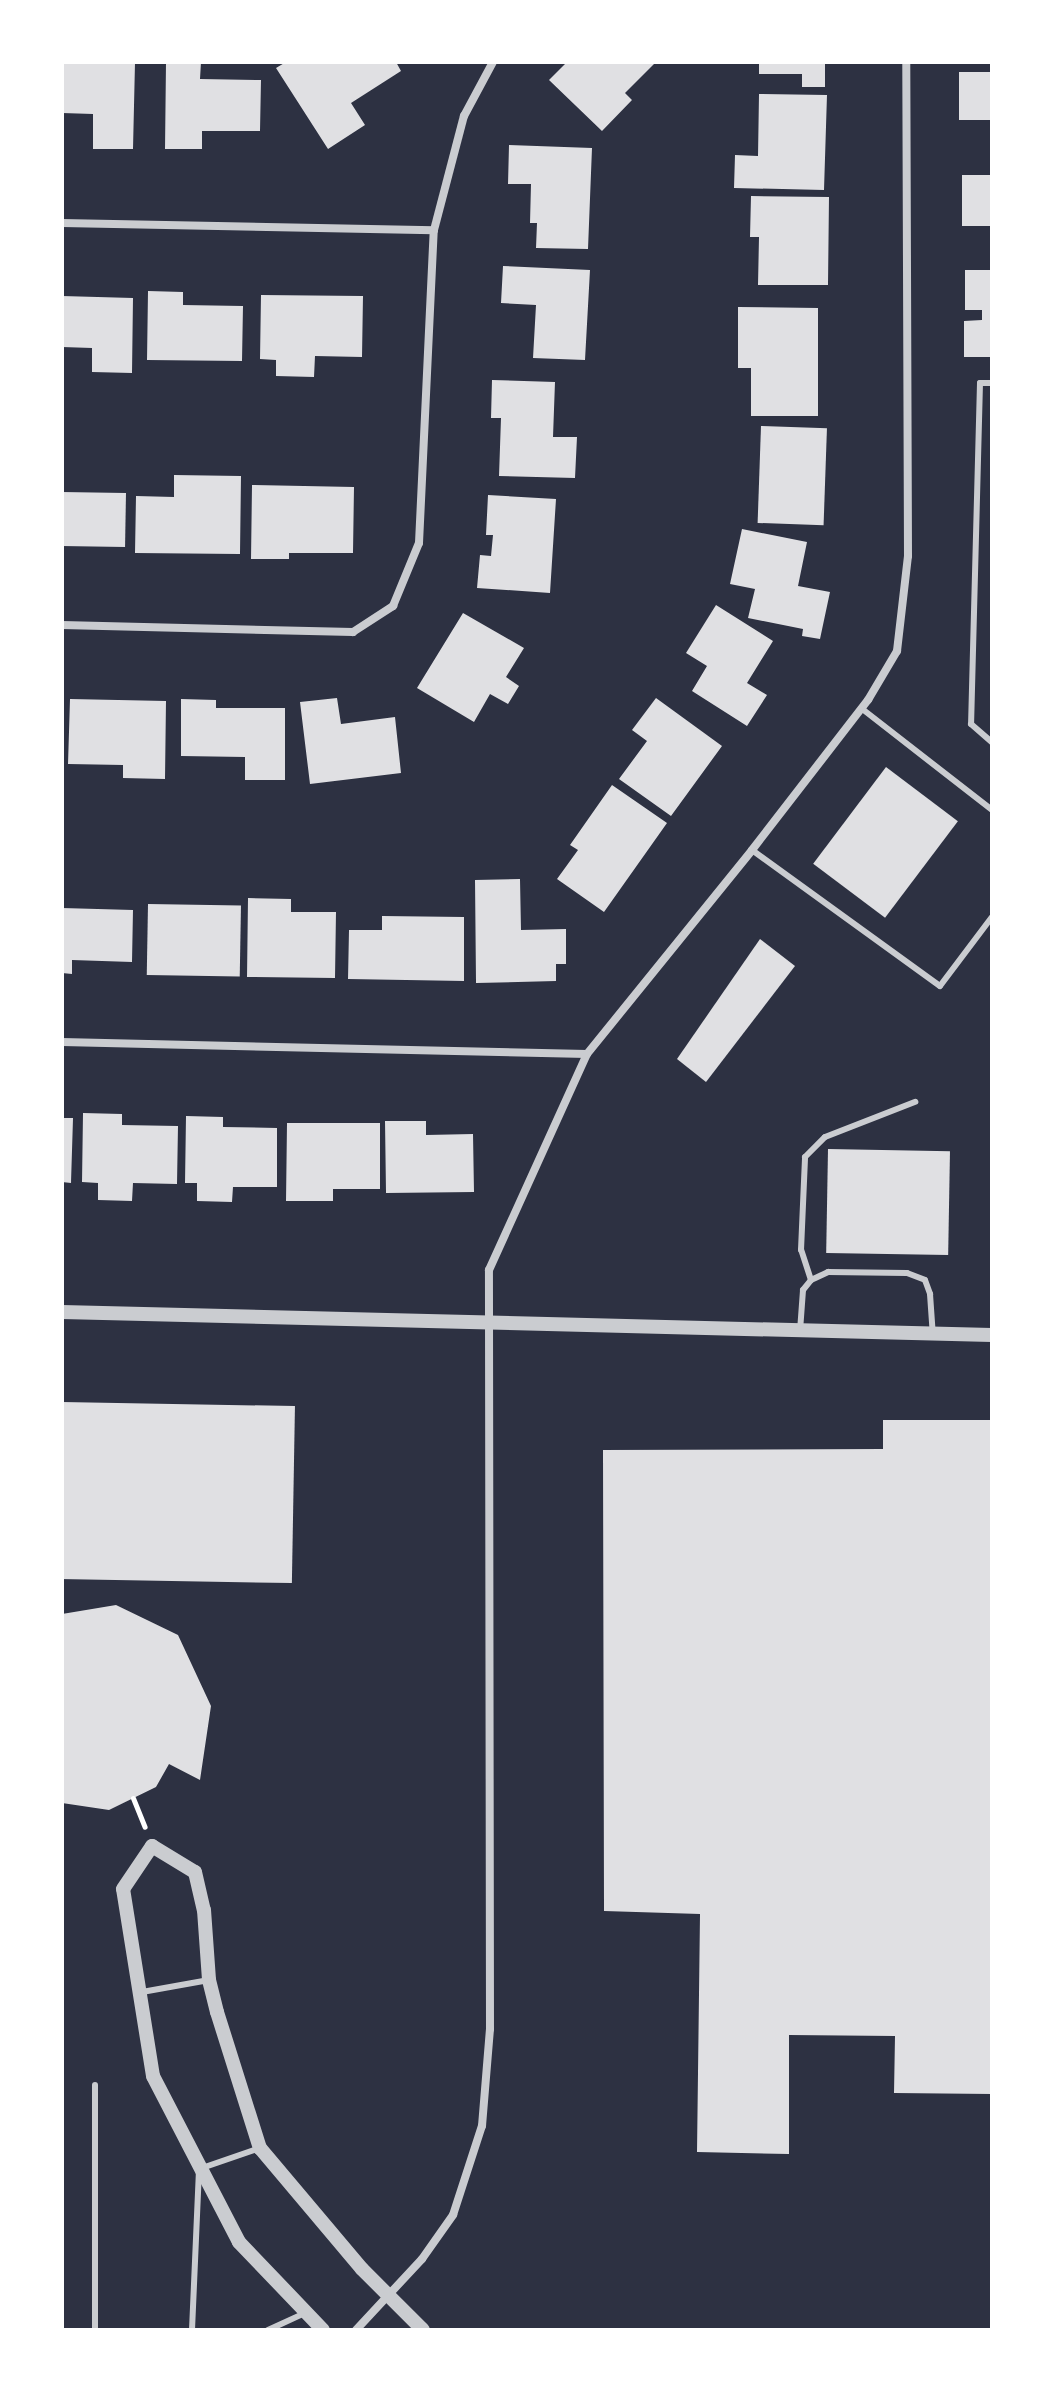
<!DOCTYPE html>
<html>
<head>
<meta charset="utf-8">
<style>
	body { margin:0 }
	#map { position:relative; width:1054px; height:2392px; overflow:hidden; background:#2d3142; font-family:"DejaVu Sans",sans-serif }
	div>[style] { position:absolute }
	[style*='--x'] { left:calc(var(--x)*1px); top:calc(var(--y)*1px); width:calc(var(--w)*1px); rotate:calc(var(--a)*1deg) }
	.building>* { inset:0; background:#e0e0e3; transform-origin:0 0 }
	.path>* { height:5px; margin:-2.5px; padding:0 2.5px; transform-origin:2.5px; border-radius:2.5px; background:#fff }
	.service>* { height:6px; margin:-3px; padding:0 3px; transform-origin:3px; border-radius:3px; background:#caccd0 }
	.minor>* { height:8px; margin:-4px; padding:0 4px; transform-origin:4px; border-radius:4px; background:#caccd0 }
	.tertiary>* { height:14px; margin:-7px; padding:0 7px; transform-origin:7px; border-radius:7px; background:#caccd0 }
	span { translate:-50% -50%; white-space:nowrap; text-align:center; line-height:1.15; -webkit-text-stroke:6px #fff; paint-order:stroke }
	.frame { position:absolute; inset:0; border:64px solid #fff; pointer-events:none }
</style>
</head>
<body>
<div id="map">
	<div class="building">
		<i style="clip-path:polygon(62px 62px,135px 63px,133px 149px,93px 149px,93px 114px,62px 113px)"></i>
		<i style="clip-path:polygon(166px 62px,201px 62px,200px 79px,261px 80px,260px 131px,202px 131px,202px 149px,165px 149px)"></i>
		<i style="clip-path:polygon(286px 62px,396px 62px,401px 71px,351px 103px,365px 125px,328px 149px,276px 68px)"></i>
		<i style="clip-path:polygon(567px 62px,656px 62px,625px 93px,632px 100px,602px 131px,549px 80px)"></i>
		<i style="clip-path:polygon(759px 62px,825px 62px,825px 87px,802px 87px,802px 74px,759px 74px)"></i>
		<i style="left:992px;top:72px;width:48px;height:33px;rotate:90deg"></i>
		<i style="clip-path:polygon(759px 94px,827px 95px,824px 190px,734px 188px,735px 155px,758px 156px)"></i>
		<i style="clip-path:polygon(509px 145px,592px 148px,588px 249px,536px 248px,537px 223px,530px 223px,531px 184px,508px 184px)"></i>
		<i style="left:962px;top:175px;width:30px;height:51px"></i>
		<i style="clip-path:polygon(751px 196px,829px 197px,828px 285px,758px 285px,759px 237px,750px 237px)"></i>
		<i style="clip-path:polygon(503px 266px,590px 270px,585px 360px,533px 358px,536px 305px,501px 303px)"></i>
		<i style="clip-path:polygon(965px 270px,992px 270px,992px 357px,964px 357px,964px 321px,982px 320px,982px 310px,965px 310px)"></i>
		<i style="clip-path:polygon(148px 291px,183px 292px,183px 305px,243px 306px,242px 361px,147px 360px)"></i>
		<i style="clip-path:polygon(261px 295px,363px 296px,362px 357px,315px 356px,314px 377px,276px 376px,276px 360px,260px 359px)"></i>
		<i style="clip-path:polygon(62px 296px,133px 298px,132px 373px,92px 372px,92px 348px,62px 347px)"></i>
		<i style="clip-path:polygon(738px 307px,818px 308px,818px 416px,751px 416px,751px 368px,738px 368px)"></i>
		<i style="clip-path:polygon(492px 380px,555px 382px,553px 437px,577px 437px,575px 478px,499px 476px,501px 418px,491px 418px)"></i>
		<i style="left:761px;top:426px;width:66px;height:97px;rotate:2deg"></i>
		<i style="clip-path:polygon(174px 475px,241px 476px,240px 554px,135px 553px,136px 496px,174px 497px)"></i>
		<i style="clip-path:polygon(252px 485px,354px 487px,353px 553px,289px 553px,289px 559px,251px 559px)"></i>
		<i style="left:62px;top:492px;width:64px;height:54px;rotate:1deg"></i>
		<i style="clip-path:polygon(488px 495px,556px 499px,550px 593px,477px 588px,480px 555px,491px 556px,493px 535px,486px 535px)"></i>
		<i style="clip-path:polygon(742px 529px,807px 542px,798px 586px,830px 592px,820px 639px,802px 636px,803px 629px,748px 618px,755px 589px,730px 584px)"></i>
		<i style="clip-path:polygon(716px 605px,773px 641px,747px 683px,767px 695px,747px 726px,692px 691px,707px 666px,686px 653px)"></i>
		<i style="clip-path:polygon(463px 613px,524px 648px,506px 677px,519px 686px,508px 704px,490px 694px,474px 722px,417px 688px)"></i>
		<i style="clip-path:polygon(337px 698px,341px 724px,395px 717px,401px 773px,310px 784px,300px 702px)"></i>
		<i style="clip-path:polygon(656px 698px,722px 746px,671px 816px,619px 779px,647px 741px,632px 730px)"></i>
		<i style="clip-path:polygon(70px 699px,166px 701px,165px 779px,123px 778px,123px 765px,68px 764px)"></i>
		<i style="clip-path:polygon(181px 699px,216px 700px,216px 708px,285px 708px,285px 780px,245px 780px,245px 757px,181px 756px)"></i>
		<i style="left:886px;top:767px;width:90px;height:121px;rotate:37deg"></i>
		<i style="clip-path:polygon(612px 785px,667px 823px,604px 912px,557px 879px,578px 850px,570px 845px)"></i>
		<i style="clip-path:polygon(520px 879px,521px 930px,566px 929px,566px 964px,556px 964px,556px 981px,476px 983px,475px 880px)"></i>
		<i style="clip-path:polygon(248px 898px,291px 899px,291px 912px,336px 912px,335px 978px,247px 977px)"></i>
		<i style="left:148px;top:904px;width:93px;height:71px;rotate:1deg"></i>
		<i style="clip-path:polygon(62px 908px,133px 910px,132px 962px,72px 960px,72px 974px,62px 973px)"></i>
		<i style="clip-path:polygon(382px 916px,464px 917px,464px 981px,348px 979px,349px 930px,382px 930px)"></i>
		<i style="clip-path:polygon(760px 939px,795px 966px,706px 1082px,677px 1059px)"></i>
		<i style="clip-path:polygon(83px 1113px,122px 1114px,122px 1125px,178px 1126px,177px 1184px,133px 1183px,132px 1201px,98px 1200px,98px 1183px,82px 1182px)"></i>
		<i style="clip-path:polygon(186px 1116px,223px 1117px,223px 1127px,277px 1128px,277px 1187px,233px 1187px,232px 1202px,197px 1201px,197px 1183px,185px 1183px)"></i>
		<i style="clip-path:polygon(62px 1118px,73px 1118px,71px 1183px,62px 1182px)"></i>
		<i style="clip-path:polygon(385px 1121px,426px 1121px,426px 1135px,473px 1134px,474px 1192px,386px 1193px)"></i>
		<i style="clip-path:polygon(287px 1123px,380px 1123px,380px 1189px,333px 1189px,333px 1201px,286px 1201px)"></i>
		<i style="left:828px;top:1149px;width:122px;height:104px;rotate:1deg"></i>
		<i style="left:62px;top:1402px;width:233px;height:177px;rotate:1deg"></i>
		<i style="clip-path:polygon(883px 1420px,992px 1420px,992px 2094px,894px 2093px,895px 2036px,789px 2035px,789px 2154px,697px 2152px,700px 1914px,604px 1911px,603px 1450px,883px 1449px)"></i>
		<i style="clip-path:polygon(116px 1605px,178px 1635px,211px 1706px,200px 1780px,169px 1764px,156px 1787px,109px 1810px,62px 1803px,62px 1614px)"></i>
	</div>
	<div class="path">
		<i style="--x:133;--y:1798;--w:31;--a:68"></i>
	</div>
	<div class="service">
		<i style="--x:992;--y:383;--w:12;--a:180"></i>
		<i style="--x:980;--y:383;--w:341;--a:91.5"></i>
		<i style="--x:971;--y:724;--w:28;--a:41"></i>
		<i style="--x:861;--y:708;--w:166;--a:37.9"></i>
		<i style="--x:752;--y:850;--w:232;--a:35.9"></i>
		<i style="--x:940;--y:986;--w:86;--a:-53"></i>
		<i style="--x:811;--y:1280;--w:32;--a:-108"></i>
		<i style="--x:801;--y:1250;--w:93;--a:-87.5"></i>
		<i style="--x:805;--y:1157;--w:28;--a:-45"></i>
		<i style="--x:825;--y:1137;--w:97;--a:-21.3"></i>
		<i style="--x:800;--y:1331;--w:41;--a:-85.8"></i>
		<i style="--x:803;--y:1290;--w:13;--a:-51"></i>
		<i style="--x:811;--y:1280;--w:19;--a:-25"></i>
		<i style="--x:828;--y:1272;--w:79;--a:0.7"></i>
		<i style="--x:907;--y:1273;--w:19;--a:21"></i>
		<i style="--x:925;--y:1280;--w:15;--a:70"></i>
		<i style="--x:930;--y:1294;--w:39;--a:86"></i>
		<i style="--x:142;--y:1992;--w:68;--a:-10.2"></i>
		<i style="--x:95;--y:2085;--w:245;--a:90"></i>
		<i style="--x:192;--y:2330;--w:161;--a:-87.5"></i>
		<i style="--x:199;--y:2169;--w:65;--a:-19"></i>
		<i style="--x:268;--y:2330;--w:41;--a:-24.7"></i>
	</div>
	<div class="minor">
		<i style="--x:62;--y:223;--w:372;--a:1.1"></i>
		<i style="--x:434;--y:230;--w:118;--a:-75.3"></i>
		<i style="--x:464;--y:116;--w:61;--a:-61.8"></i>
		<i style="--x:62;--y:625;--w:291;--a:1.4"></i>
		<i style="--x:353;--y:632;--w:48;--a:-33"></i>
		<i style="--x:393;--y:606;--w:68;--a:-67.6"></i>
		<i style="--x:419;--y:543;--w:313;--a:-87.3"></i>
		<i style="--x:62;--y:1042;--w:525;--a:1.31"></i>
		<i style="--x:356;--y:2330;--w:97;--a:-47.1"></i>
		<i style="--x:422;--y:2259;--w:54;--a:-54.8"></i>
		<i style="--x:453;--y:2215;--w:94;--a:-72"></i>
		<i style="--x:482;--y:2126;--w:97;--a:-85.3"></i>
		<i style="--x:490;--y:2029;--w:759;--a:-90.08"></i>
		<i style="--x:489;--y:1270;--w:237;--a:-65.6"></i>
		<i style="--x:587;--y:1054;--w:262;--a:-51"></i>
		<i style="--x:752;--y:850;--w:190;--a:-52.3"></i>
		<i style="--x:868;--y:700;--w:57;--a:-59.4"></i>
		<i style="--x:897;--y:651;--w:96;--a:-83.4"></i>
		<i style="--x:908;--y:556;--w:494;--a:-90.2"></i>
	</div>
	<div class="tertiary">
		<i style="--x:62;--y:1312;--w:930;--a:1.42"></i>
		<i style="--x:323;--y:2330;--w:122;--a:-133.7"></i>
		<i style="--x:239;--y:2242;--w:187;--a:-117.4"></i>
		<i style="--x:153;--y:2076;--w:189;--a:-99.1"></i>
		<i style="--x:123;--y:1889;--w:52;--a:-56"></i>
		<i style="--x:152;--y:1846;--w:50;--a:31.2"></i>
		<i style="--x:195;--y:1872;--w:39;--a:77"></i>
		<i style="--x:204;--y:1910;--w:70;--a:85.9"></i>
		<i style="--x:209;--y:1980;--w:33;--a:76"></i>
		<i style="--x:217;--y:2012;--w:143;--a:72.5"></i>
		<i style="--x:260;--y:2148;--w:158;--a:49.9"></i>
		<i style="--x:362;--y:2269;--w:86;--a:45"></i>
	</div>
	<div class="frame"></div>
</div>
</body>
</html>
